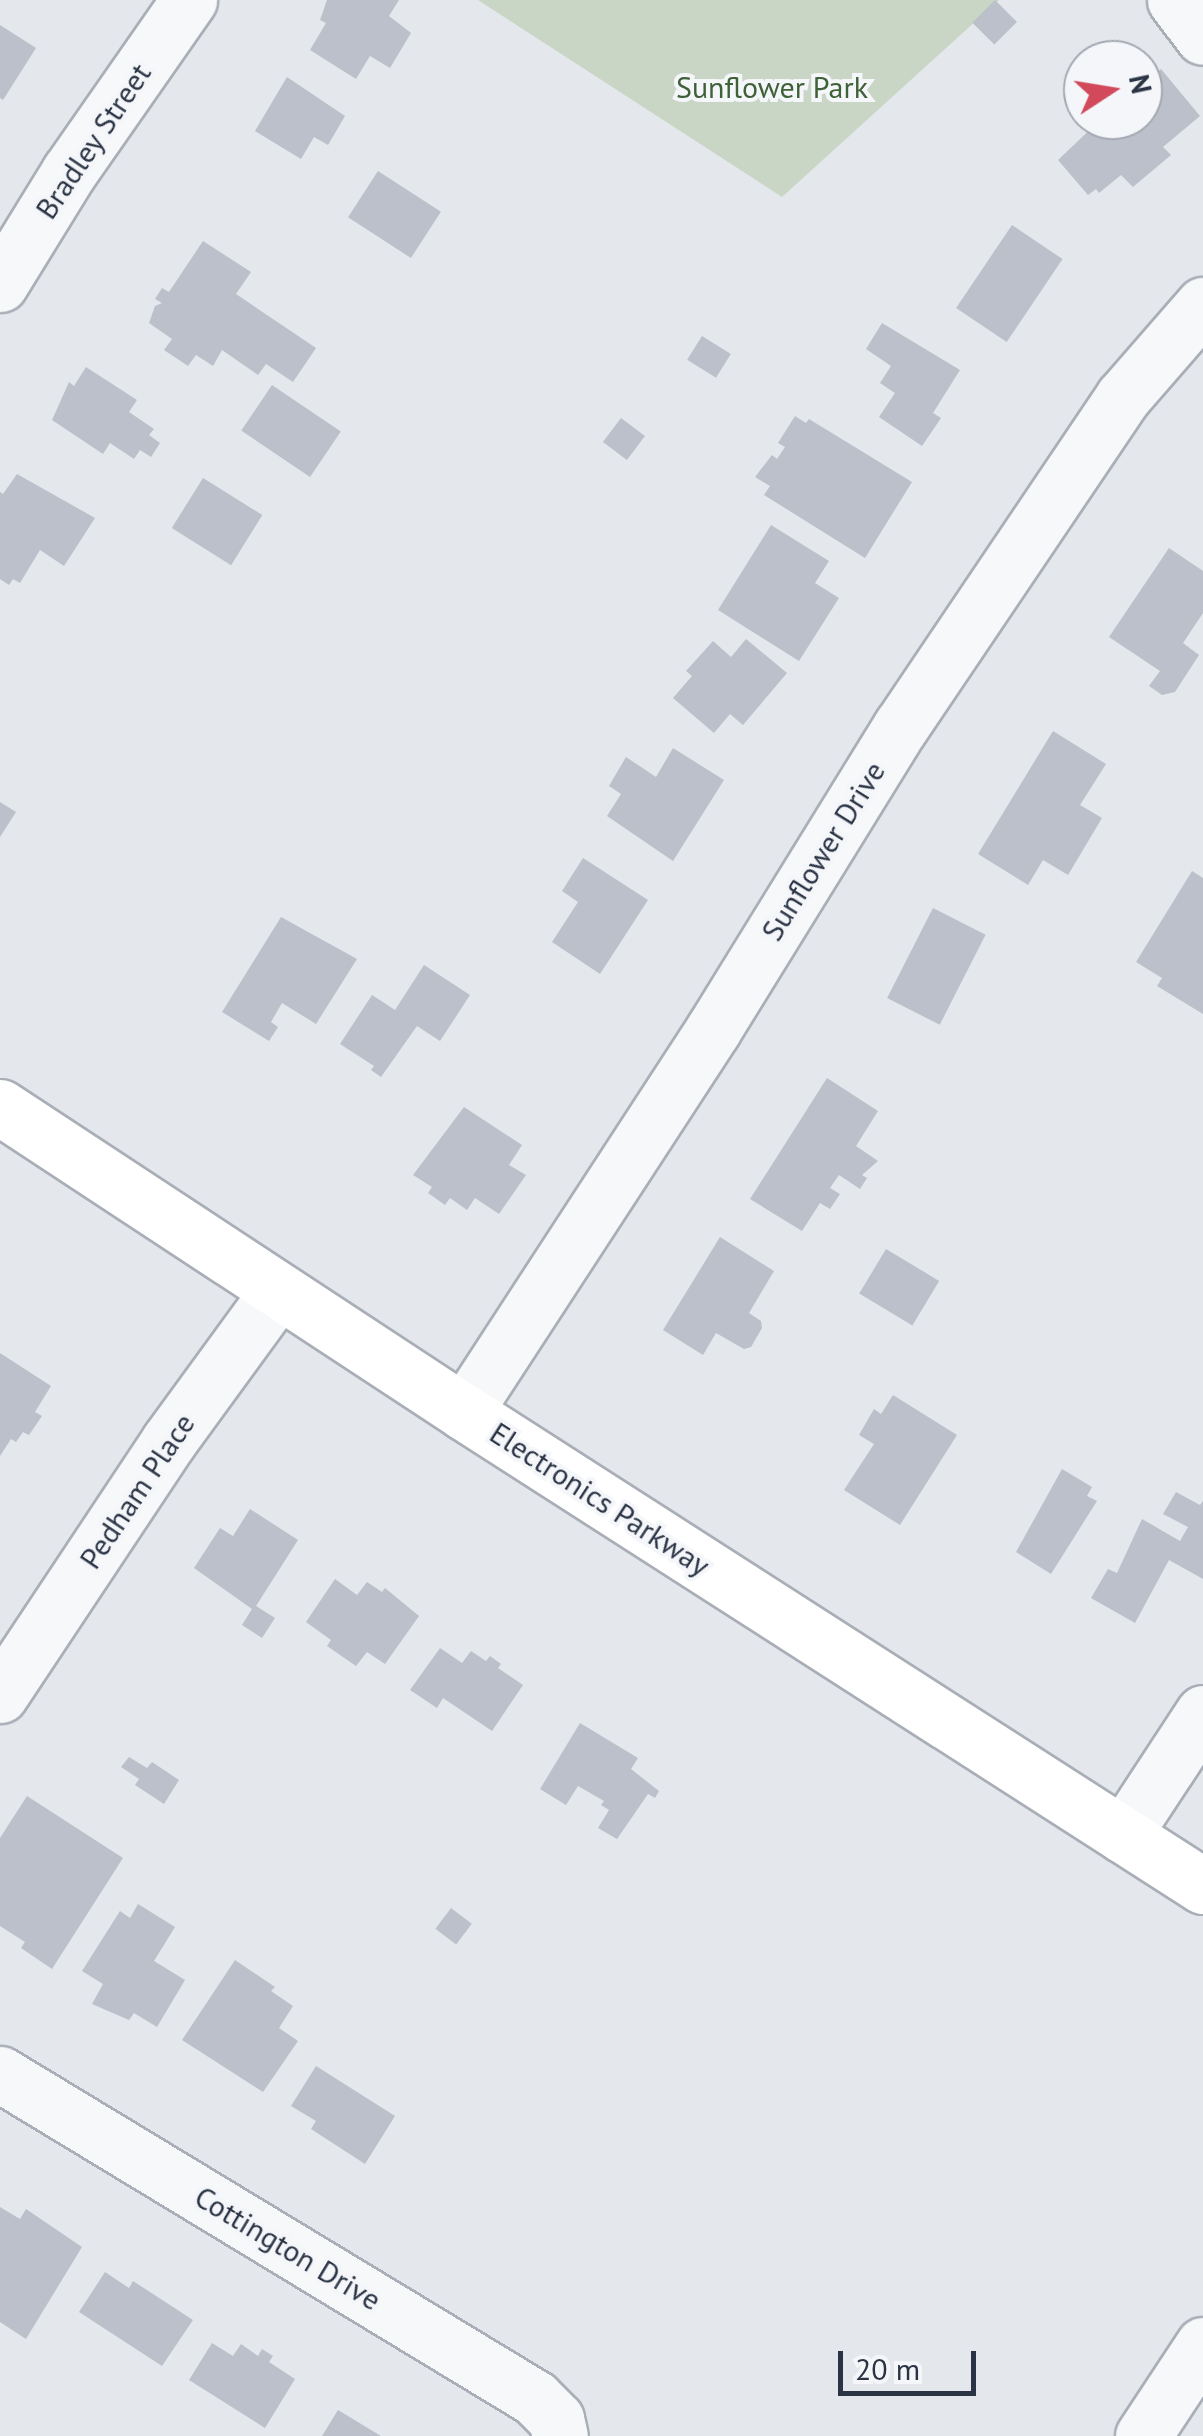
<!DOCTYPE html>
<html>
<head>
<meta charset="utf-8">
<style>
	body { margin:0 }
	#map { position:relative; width:1203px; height:2436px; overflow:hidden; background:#e4e7ec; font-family:"PT Sans",sans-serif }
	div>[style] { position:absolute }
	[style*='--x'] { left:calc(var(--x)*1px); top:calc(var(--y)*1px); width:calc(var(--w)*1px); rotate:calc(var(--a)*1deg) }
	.green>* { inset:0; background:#c9d6c5 }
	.building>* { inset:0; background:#bbc0ca; transform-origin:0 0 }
	.roads { filter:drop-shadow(2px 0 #a9aeb7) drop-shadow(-2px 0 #a9aeb7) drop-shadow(0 2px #a9aeb7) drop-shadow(0 -2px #a9aeb7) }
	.minor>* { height:55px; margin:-27.5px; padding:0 27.5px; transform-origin:27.5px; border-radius:27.5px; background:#f7f8fa }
	.major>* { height:55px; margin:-27.5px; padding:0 27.5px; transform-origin:27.5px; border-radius:27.5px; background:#fff }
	span { translate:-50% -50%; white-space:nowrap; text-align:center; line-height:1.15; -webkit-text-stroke:8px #f4f6f9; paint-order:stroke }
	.park-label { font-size:30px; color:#3f6138 }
	.street-label { font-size:30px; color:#2b3445 }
	.north { position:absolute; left:1063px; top:40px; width:100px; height:100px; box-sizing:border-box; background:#f4f6f9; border:2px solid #a4a8b1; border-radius:50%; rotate:78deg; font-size:28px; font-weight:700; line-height:40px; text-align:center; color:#2b3445 }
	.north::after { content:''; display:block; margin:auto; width:35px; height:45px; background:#d1495b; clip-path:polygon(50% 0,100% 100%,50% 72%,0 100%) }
	.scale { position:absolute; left:838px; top:2351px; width:138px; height:45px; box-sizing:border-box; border:5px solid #2b3445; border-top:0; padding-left:12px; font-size:30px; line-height:35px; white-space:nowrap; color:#2b3445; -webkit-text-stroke:8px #f4f6f9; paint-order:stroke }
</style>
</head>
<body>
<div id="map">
	<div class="green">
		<i style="clip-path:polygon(478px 0,999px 0,782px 197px)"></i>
	</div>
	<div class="building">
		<i style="clip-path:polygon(327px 0,399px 0,389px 16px,411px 33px,390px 68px,370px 56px,356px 79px,310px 50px,326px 23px,320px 20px)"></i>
		<i style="left:995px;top:0;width:31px;height:32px;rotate:45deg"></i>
		<i style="clip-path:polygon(0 25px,36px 48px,3px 100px,0 98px)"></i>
		<i style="clip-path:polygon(1161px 69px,1200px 116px,1163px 147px,1171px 155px,1133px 187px,1121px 175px,1099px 193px,1096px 189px,1088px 195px,1058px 160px,1100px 120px,1143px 120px,1143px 84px)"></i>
		<i style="clip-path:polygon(287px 77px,345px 116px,328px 145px,314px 137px,301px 159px,255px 131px)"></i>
		<i style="left:378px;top:171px;width:75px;height:55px;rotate:33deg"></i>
		<i style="left:1012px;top:225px;width:61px;height:100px;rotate:34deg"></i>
		<i style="clip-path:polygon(203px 241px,251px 272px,236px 294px,316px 348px,293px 382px,266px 364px,258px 375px,222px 350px,213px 366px,196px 355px,188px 366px,164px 350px,172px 339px,149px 323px,155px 306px,162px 303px,155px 299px,162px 288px,169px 292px)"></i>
		<i style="clip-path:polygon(882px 323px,960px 370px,933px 413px,941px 418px,922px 446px,879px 417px,895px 393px,880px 383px,891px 366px,866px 349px)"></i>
		<i style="left:702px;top:336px;width:34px;height:28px;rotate:32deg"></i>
		<i style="clip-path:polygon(86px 367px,137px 400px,129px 412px,154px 429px,149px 435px,160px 443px,151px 457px,140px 450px,134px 459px,110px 443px,103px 454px,52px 420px,69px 382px,74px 386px)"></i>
		<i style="left:272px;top:385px;width:83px;height:55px;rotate:34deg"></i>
		<i style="clip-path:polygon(795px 416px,806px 423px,809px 419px,912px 482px,865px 558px,764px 495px,770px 486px,755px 477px,772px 455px,777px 459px,785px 447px,778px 443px)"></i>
		<i style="left:621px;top:418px;width:30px;height:30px;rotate:37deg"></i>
		<i style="clip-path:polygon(17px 474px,95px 518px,64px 566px,40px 550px,20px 583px,13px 579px,9px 585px,0 579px,0 492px,3px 494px)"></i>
		<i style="left:203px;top:478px;width:70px;height:59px;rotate:32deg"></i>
		<i style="clip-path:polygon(771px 525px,829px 561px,815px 583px,839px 598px,799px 661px,718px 610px)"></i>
		<i style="clip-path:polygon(1169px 548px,1203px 571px,1203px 613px,1183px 643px,1199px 655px,1175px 692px,1162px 695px,1149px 686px,1160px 671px,1109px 637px)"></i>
		<i style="clip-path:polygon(746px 639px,787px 673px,743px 725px,730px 714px,714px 733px,673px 698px,692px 676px,686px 671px,713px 641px,731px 657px)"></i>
		<i style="clip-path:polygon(1053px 731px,1106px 764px,1080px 805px,1102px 818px,1068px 875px,1043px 860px,1028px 885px,978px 854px)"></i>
		<i style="clip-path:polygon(673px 748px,724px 780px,673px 861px,607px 816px,621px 794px,609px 786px,626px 757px,656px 777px)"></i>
		<i style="clip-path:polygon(0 802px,16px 812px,0 837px)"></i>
		<i style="clip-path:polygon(583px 858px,648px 900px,600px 974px,552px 942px,578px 902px,562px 891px)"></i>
		<i style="clip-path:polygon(1192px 871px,1203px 878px,1203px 1014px,1157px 986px,1162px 978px,1136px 962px)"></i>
		<i style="left:933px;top:908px;width:59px;height:101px;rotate:27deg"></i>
		<i style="clip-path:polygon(281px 917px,357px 959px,316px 1024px,282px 1003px,271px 1022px,278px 1027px,269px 1041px,222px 1012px)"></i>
		<i style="clip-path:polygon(424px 965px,470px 995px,440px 1041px,417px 1026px,381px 1077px,371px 1070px,374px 1066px,340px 1044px,372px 995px,395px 1010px)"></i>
		<i style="clip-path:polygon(827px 1078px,878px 1111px,856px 1146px,878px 1161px,862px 1175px,867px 1178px,860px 1189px,839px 1175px,830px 1188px,840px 1194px,830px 1209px,820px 1203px,802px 1231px,750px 1199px)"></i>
		<i style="clip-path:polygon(464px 1107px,522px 1145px,509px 1165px,526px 1175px,499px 1214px,475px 1198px,467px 1210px,450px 1198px,445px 1205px,428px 1193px,432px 1187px,413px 1175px)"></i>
		<i style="clip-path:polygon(720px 1237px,774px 1271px,749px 1313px,761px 1321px,762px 1328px,751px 1347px,744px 1349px,716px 1333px,703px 1355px,663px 1330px)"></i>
		<i style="left:886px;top:1249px;width:62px;height:52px;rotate:31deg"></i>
		<i style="clip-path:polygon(0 1353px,51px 1386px,35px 1412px,42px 1416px,29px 1435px,23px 1432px,16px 1442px,11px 1439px,0 1456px)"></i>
		<i style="clip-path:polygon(893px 1395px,957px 1435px,900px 1525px,844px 1490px,874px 1444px,859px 1435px,874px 1409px,881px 1414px)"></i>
		<i style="clip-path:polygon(1062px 1469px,1092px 1487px,1087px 1496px,1097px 1501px,1051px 1574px,1016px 1552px)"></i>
		<i style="clip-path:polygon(1176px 1492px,1200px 1505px,1203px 1501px,1203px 1579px,1169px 1560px,1135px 1623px,1091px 1598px,1108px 1569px,1117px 1573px,1142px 1519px,1180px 1541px,1188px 1527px,1163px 1514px)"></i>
		<i style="clip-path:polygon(250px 1509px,298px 1540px,256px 1606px,275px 1618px,262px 1638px,242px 1625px,252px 1609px,194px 1568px,220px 1528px,233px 1536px)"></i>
		<i style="clip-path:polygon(335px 1579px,357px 1595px,367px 1582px,382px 1592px,385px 1588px,419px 1616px,385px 1664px,367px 1652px,356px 1666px,327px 1646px,331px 1640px,306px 1622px)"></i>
		<i style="clip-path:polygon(440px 1648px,462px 1663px,471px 1651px,486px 1661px,490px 1656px,501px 1664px,498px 1668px,523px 1685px,492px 1731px,443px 1698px,437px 1708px,410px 1690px)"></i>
		<i style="clip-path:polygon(580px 1723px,638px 1758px,631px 1769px,659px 1791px,655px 1798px,648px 1794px,617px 1839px,598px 1828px,609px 1810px,601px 1805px,604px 1801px,578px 1786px,566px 1805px,540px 1789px)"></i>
		<i style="clip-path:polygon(129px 1757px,147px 1768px,152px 1762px,179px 1780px,164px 1804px,135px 1785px,139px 1779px,121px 1767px)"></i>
		<i style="clip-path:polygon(27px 1796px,123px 1858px,52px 1969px,21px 1948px,25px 1942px,0 1926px,0 1838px)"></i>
		<i style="clip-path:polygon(138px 1904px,175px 1927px,154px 1961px,185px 1980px,157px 2027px,134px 2013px,129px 2020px,92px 2004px,103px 1984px,82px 1971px,120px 1911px,130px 1918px)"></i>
		<i style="left:451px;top:1908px;width:26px;height:26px;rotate:37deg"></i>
		<i style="clip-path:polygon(235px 1960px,275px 1987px,271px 1991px,293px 2006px,279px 2028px,298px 2041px,263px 2092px,182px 2040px)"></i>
		<i style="clip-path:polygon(316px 2066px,395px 2116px,365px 2164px,311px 2129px,316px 2121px,291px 2106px)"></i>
		<i style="clip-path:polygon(0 2207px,20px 2219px,26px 2209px,82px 2247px,26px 2339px,0 2322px)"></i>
		<i style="clip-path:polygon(105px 2272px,129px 2288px,133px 2281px,193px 2320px,162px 2366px,79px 2312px)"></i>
		<i style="clip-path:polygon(212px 2343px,233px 2356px,241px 2344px,258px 2356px,262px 2349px,273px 2356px,269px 2362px,295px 2379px,265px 2428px,189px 2380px)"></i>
		<i style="clip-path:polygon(338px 2410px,381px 2436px,322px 2436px)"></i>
	</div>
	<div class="roads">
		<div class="minor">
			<i style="--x:1175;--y:0;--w:46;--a:52.9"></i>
			<i style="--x:0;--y:284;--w:132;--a:-58.4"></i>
			<i style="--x:69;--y:172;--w:210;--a:-55.1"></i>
			<i style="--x:464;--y:1412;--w:456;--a:-56.9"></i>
			<i style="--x:713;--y:1030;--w:357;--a:-58.3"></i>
			<i style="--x:901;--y:726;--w:397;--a:-56"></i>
			<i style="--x:1123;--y:397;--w:122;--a:-49"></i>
			<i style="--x:0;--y:1695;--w:304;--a:-56.4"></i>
			<i style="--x:168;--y:1442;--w:187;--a:-53.9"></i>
			<i style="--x:1123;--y:1835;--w:146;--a:-56.7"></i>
			<i style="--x:0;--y:2074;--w:625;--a:31.2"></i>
			<i style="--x:535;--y:2398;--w:30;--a:45"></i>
			<i style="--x:556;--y:2419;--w:17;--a:77"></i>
			<i style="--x:1143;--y:2436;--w:109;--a:-56.6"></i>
		</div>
		<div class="major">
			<i style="--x:0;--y:1107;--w:555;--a:33.32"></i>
			<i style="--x:464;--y:1412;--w:878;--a:32.68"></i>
		</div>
	</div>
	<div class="park-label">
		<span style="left:772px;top:87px">Sunflower Park</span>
	</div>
	<div class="street-label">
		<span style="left:93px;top:141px;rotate:-56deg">Bradley Street</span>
		<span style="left:823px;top:851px;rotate:-58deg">Sunflower Drive</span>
		<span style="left:137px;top:1491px;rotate:-56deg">Pedham Place</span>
		<span style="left:600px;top:1499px;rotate:33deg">Electronics Parkway</span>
		<span style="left:288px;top:2248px;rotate:31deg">Cottington Drive</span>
	</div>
	<div class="north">N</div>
	<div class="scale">20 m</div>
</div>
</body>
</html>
